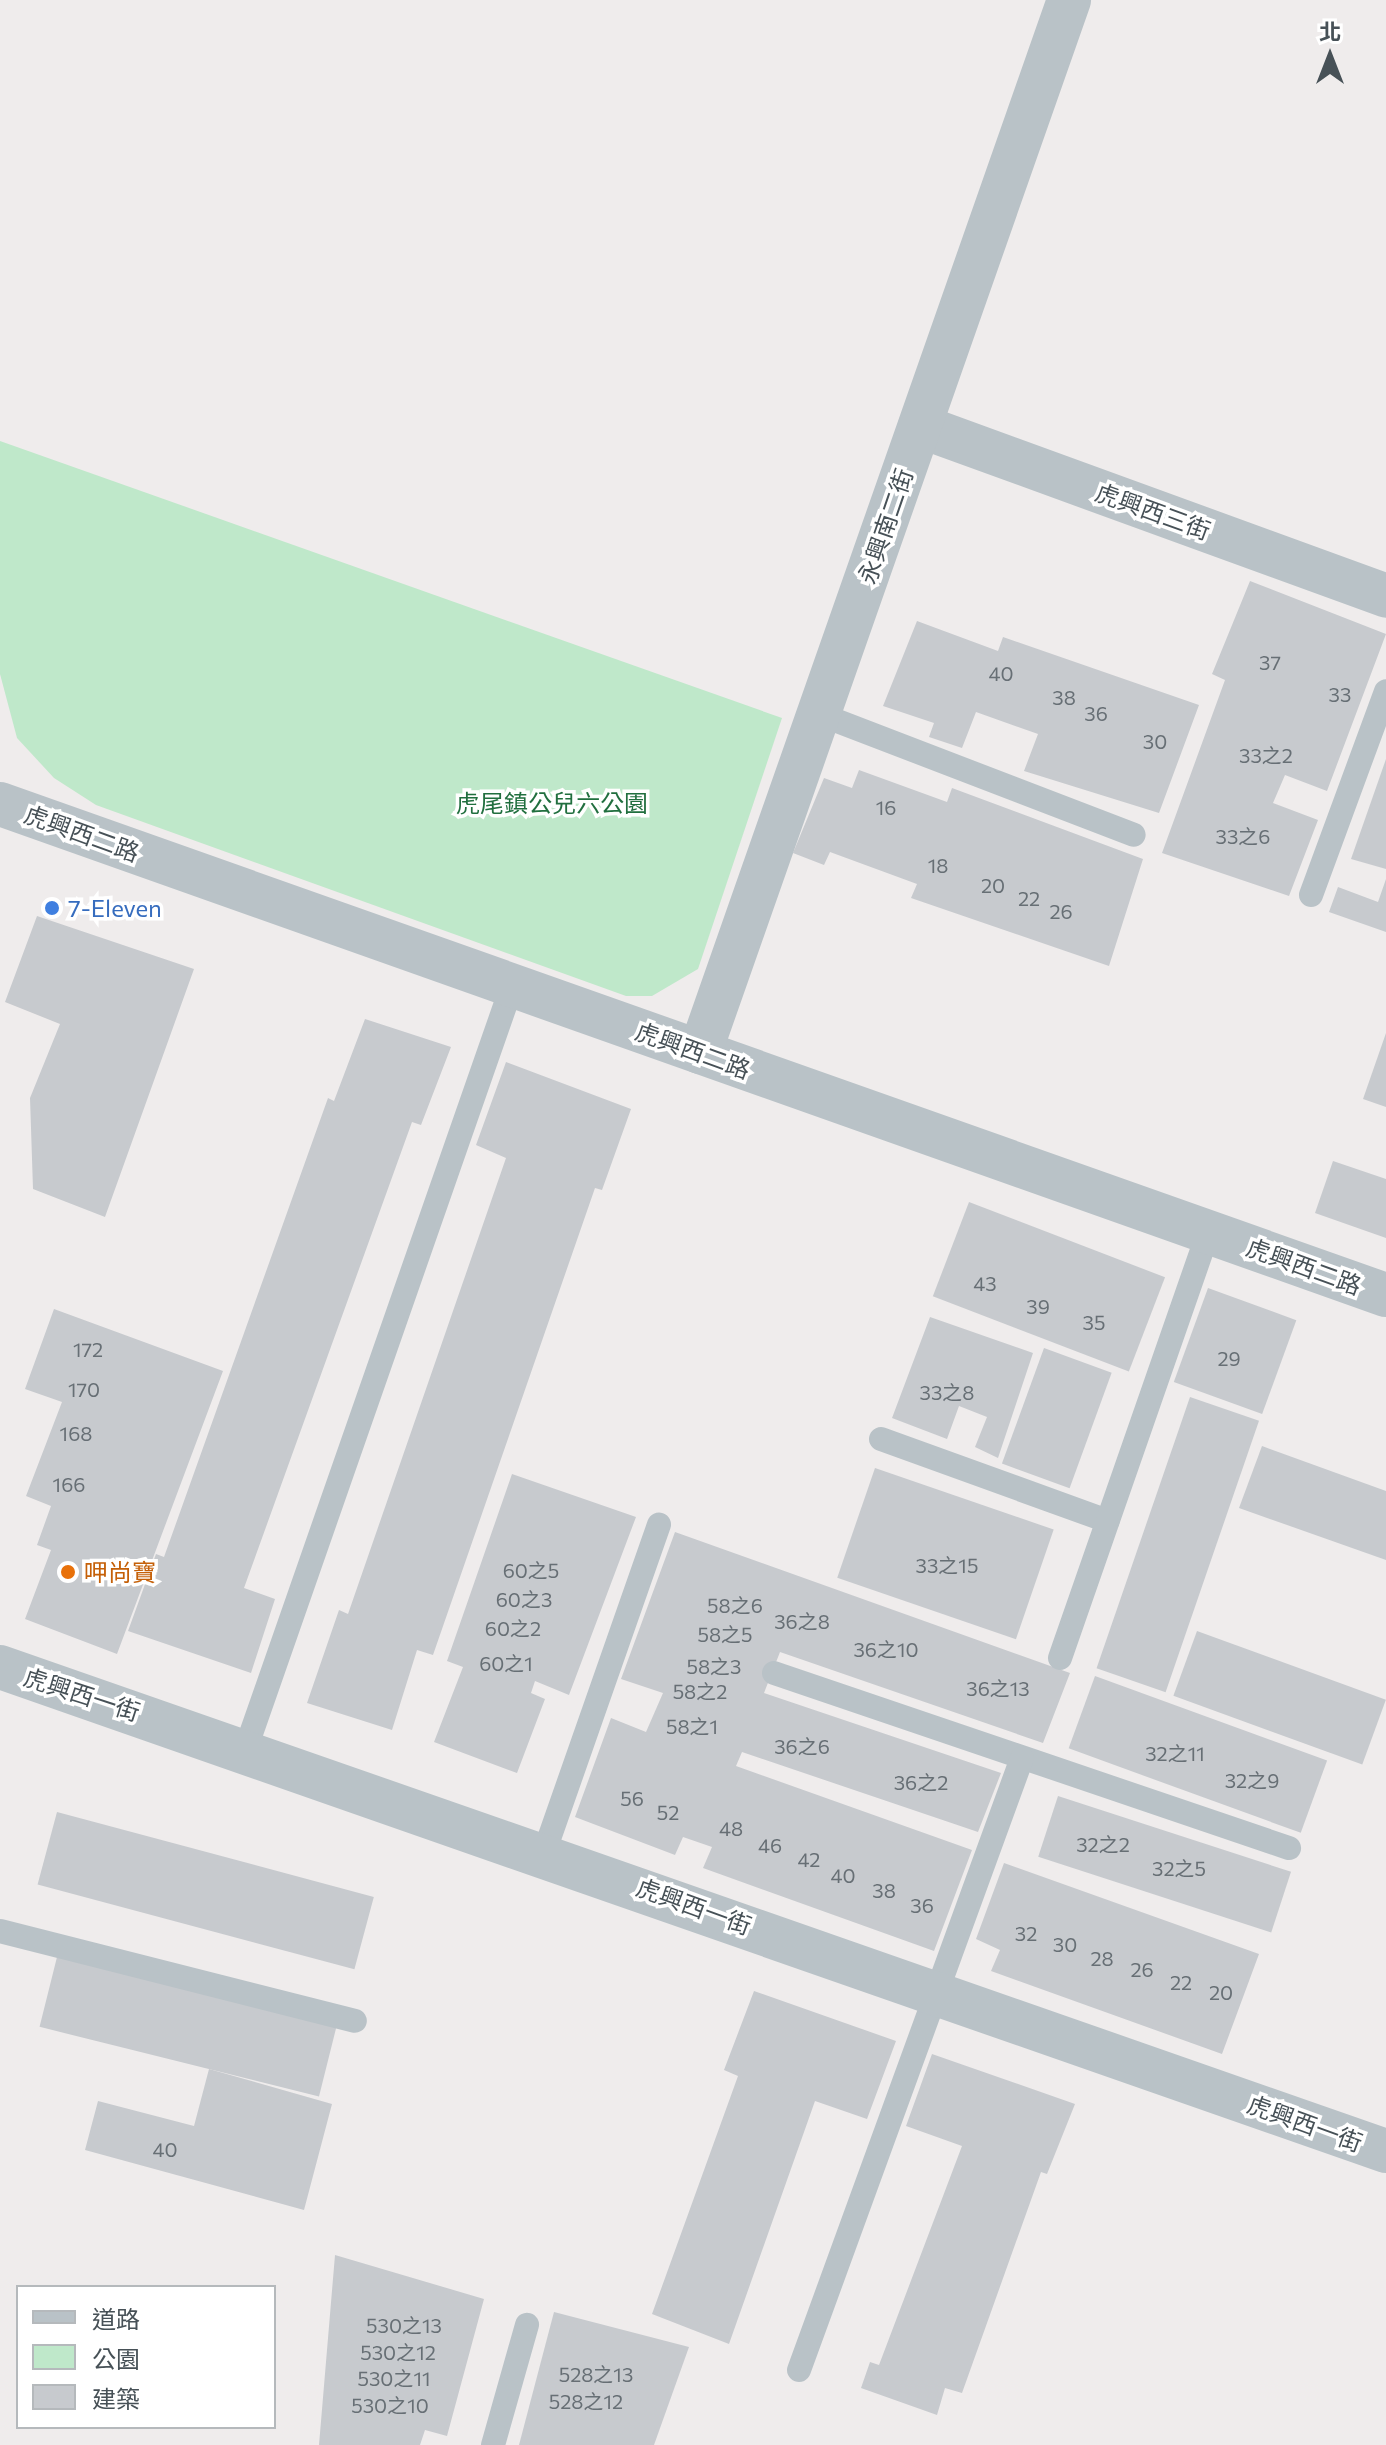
<!DOCTYPE html>
<html>
<head>
<meta charset="utf-8">
<style>
	body { margin:0 }
	#map { position:relative; width:1386px; height:2445px; overflow:hidden; background:#efecec; font-family:Commissioner,"Noto Sans TC",sans-serif }
	div>[style] { position:absolute }
	[style*='--x'] { left:calc(var(--x)*1px); top:calc(var(--y)*1px); width:calc(var(--w)*1px); rotate:calc(var(--a)*1deg) }
	.green>* { inset:0; background:#bfe8ca }
	.building>* { inset:0; background:#c7cace; transform-origin:0 0 }
	.service>* { height:24px; margin:-12px; padding:0 12px; transform-origin:12px; border-radius:12px; background:#b9c2c7 }
	.minor>* { height:44px; margin:-22px; padding:0 22px; transform-origin:22px; border-radius:22px; background:#b9c2c7 }
	.dots>* { width:22px; height:22px; translate:-50% -50%; box-sizing:border-box; border:4px solid #fff; border-radius:50% }
	span { translate:-50% -50%; white-space:nowrap; text-align:center; line-height:1.15; -webkit-text-stroke:7px #fff; paint-order:stroke }
	.number-label { font-size:20px; color:#676f75 }
	.number-label span { -webkit-text-stroke-width:0 }
	.street-label { font-size:24px; color:#475157 }
	.park-label { font-size:24px; color:#216f3f }
	.shop-label { font-size:24px; color:#366cbe }
	.left { translate:0 -50%; text-align:left }
	.food-label { font-size:24px; color:#c56008 }
	.legend { position:absolute; left:16px; top:2285px; width:260px; height:144px; box-sizing:border-box; background:#fff; border:2px solid #b5b9bc; margin:0; padding:10px 14px; list-style:none; font-size:24px; color:#475157 }
	.legend li { display:flex; align-items:center; gap:16px; height:40px }
	.legend b { width:40px; border:2px solid #b5b9bc }
	.north { position:absolute; left:1290px; top:16px; width:80px; height:80px; -webkit-text-stroke:6px #fff; paint-order:stroke; rotate:0deg; font-size:22px; font-weight:700; line-height:32px; text-align:center; color:#475157 }
	.north::after { content:''; display:block; margin:auto; width:28px; height:36px; background:#475157; clip-path:polygon(50% 0,100% 100%,50% 72%,0 100%) }
</style>
</head>
<body>
<div id="map">
	<div class="green">
		<i style="clip-path:polygon(0 441px,782px 718px,698px 969px,652px 996px,626px 996px,96px 805px,54px 778px,17px 738px,0 674px)"></i>
	</div>
	<div class="building">
		<i style="clip-path:polygon(1250px 581px,1386px 634px,1327px 791px,1285px 775px,1273px 803px,1318px 820px,1289px 896px,1162px 853px,1225px 680px,1212px 674px)"></i>
		<i style="clip-path:polygon(917px 621px,998px 651px,1003px 637px,1199px 705px,1159px 813px,1024px 771px,1038px 734px,976px 712px,962px 748px,929px 737px,934px 723px,883px 706px)"></i>
		<i style="clip-path:polygon(1386px 759px,1386px 869px,1351px 859px)"></i>
		<i style="clip-path:polygon(859px 770px,947px 802px,952px 788px,1143px 859px,1109px 966px,911px 898px,917px 884px,830px 852px,824px 865px,793px 853px,824px 778px,852px 788px)"></i>
		<i style="clip-path:polygon(1386px 879px,1386px 932px,1329px 912px,1338px 887px,1378px 902px)"></i>
		<i style="clip-path:polygon(37px 916px,194px 969px,105px 1217px,33px 1189px,30px 1098px,60px 1024px,5px 1002px)"></i>
		<i style="clip-path:polygon(365px 1019px,451px 1047px,421px 1125px,412px 1122px,244px 1588px,275px 1599px,251px 1673px,128px 1631px,156px 1554px,164px 1557px,328px 1098px,334px 1101px)"></i>
		<i style="clip-path:polygon(1386px 1033px,1386px 1107px,1363px 1099px)"></i>
		<i style="clip-path:polygon(506px 1062px,631px 1109px,602px 1190px,595px 1188px,433px 1655px,417px 1650px,392px 1730px,307px 1703px,339px 1610px,348px 1614px,506px 1158px,476px 1145px)"></i>
		<i style="clip-path:polygon(1333px 1161px,1386px 1179px,1386px 1238px,1315px 1213px)"></i>
		<i style="left:969px;top:1202px;width:210px;height:101px;rotate:21deg"></i>
		<i style="left:1208px;top:1288px;width:94px;height:100px;rotate:20deg"></i>
		<i style="clip-path:polygon(54px 1309px,223px 1371px,117px 1654px,25px 1619px,51px 1550px,37px 1545px,51px 1506px,26px 1496px,62px 1402px,25px 1389px)"></i>
		<i style="clip-path:polygon(930px 1317px,1033px 1353px,998px 1458px,975px 1447px,987px 1417px,959px 1406px,947px 1439px,892px 1418px)"></i>
		<i style="left:1044px;top:1348px;width:72px;height:123px;rotate:20deg"></i>
		<i style="left:1190px;top:1397px;width:73px;height:287px;rotate:19deg"></i>
		<i style="clip-path:polygon(1262px 1446px,1386px 1491px,1386px 1560px,1239px 1508px)"></i>
		<i style="left:875px;top:1468px;width:189px;height:116px;rotate:19deg"></i>
		<i style="clip-path:polygon(512px 1474px,636px 1517px,569px 1695px,535px 1681px,531px 1693px,545px 1699px,517px 1773px,434px 1742px,463px 1667px,447px 1661px)"></i>
		<i style="clip-path:polygon(675px 1532px,1070px 1673px,1043px 1743px,780px 1652px,764px 1693px,1001px 1773px,978px 1832px,742px 1752px,736px 1766px,972px 1850px,934px 1951px,703px 1868px,712px 1847px,683px 1837px,675px 1855px,575px 1817px,611px 1718px,646px 1732px,663px 1693px,621px 1679px)"></i>
		<i style="left:1197px;top:1631px;width:201px;height:69px;rotate:20deg"></i>
		<i style="left:1095px;top:1676px;width:247px;height:77px;rotate:20deg"></i>
		<i style="left:1058px;top:1796px;width:245px;height:64px;rotate:18deg"></i>
		<i style="left:57px;top:1812px;width:328px;height:75px;rotate:15deg"></i>
		<i style="clip-path:polygon(1004px 1863px,1259px 1954px,1222px 2054px,991px 1971px,1000px 1950px,976px 1939px)"></i>
		<i style="left:57px;top:1957px;width:288px;height:72px;rotate:14deg"></i>
		<i style="clip-path:polygon(754px 1991px,896px 2041px,867px 2119px,815px 2101px,729px 2344px,652px 2314px,738px 2076px,724px 2070px)"></i>
		<i style="clip-path:polygon(932px 2054px,1075px 2104px,1047px 2174px,1041px 2172px,962px 2393px,945px 2388px,937px 2415px,861px 2388px,870px 2362px,879px 2365px,962px 2146px,906px 2126px)"></i>
		<i style="clip-path:polygon(209px 2069px,332px 2104px,304px 2210px,85px 2150px,98px 2101px,194px 2126px)"></i>
		<i style="clip-path:polygon(335px 2255px,484px 2299px,447px 2436px,425px 2430px,420px 2445px,319px 2445px)"></i>
		<i style="clip-path:polygon(554px 2312px,689px 2347px,654px 2445px,519px 2445px)"></i>
	</div>
	<div class="service">
		<i style="--x:819;--y:714;--w:337;--a:21"></i>
		<i style="--x:1311;--y:895;--w:217;--a:-69.8"></i>
		<i style="--x:881;--y:1439;--w:241;--a:19.9"></i>
		<i style="--x:1060;--y:1658;--w:451;--a:-70.8"></i>
		<i style="--x:774;--y:1673;--w:544;--a:18.77"></i>
		<i style="--x:246;--y:1748;--w:807;--a:-70.76"></i>
		<i style="--x:544;--y:1853;--w:348;--a:-70.7"></i>
		<i style="--x:0;--y:1931;--w:366;--a:14.2"></i>
		<i style="--x:799;--y:2370;--w:651;--a:-69.98"></i>
		<i style="--x:493;--y:2445;--w:125;--a:-74.2"></i>
	</div>
	<div class="minor">
		<i style="--x:920;--y:426;--w:496;--a:20"></i>
		<i style="--x:0;--y:804;--w:1470;--a:19.51"></i>
		<i style="--x:700;--y:1052;--w:1115;--a:-70.67"></i>
		<i style="--x:0;--y:1667;--w:1468;--a:19.25"></i>
	</div>
	<div class="dots">
		<i style="left:52px;top:908px;background:#3f7fe0"></i>
		<i style="left:68px;top:1572px;background:#e8710a"></i>
	</div>
	<div class="number-label">
		<span style="left:1270px;top:662px">37</span>
		<span style="left:1001px;top:673px">40</span>
		<span style="left:1340px;top:694px">33</span>
		<span style="left:1064px;top:697px">38</span>
		<span style="left:1096px;top:713px">36</span>
		<span style="left:1155px;top:741px">30</span>
		<span style="left:1266px;top:755px">33之2</span>
		<span style="left:886px;top:807px">16</span>
		<span style="left:1243px;top:836px">33之6</span>
		<span style="left:938px;top:865px">18</span>
		<span style="left:993px;top:885px">20</span>
		<span style="left:1029px;top:898px">22</span>
		<span style="left:1061px;top:911px">26</span>
		<span style="left:985px;top:1283px">43</span>
		<span style="left:1038px;top:1306px">39</span>
		<span style="left:1094px;top:1322px">35</span>
		<span style="left:88px;top:1349px">172</span>
		<span style="left:1229px;top:1358px">29</span>
		<span style="left:84px;top:1389px">170</span>
		<span style="left:947px;top:1392px">33之8</span>
		<span style="left:76px;top:1433px">168</span>
		<span style="left:69px;top:1484px">166</span>
		<span style="left:947px;top:1565px">33之15</span>
		<span style="left:531px;top:1570px">60之5</span>
		<span style="left:524px;top:1599px">60之3</span>
		<span style="left:735px;top:1605px">58之6</span>
		<span style="left:802px;top:1621px">36之8</span>
		<span style="left:513px;top:1628px">60之2</span>
		<span style="left:725px;top:1634px">58之5</span>
		<span style="left:886px;top:1649px">36之10</span>
		<span style="left:506px;top:1663px">60之1</span>
		<span style="left:714px;top:1666px">58之3</span>
		<span style="left:998px;top:1688px">36之13</span>
		<span style="left:700px;top:1691px">58之2</span>
		<span style="left:692px;top:1726px">58之1</span>
		<span style="left:802px;top:1746px">36之6</span>
		<span style="left:1175px;top:1753px">32之11</span>
		<span style="left:1252px;top:1780px">32之9</span>
		<span style="left:921px;top:1782px">36之2</span>
		<span style="left:632px;top:1798px">56</span>
		<span style="left:668px;top:1812px">52</span>
		<span style="left:731px;top:1828px">48</span>
		<span style="left:1103px;top:1844px">32之2</span>
		<span style="left:770px;top:1845px">46</span>
		<span style="left:809px;top:1859px">42</span>
		<span style="left:1179px;top:1868px">32之5</span>
		<span style="left:843px;top:1875px">40</span>
		<span style="left:884px;top:1890px">38</span>
		<span style="left:922px;top:1905px">36</span>
		<span style="left:1026px;top:1933px">32</span>
		<span style="left:1065px;top:1944px">30</span>
		<span style="left:1102px;top:1958px">28</span>
		<span style="left:1142px;top:1969px">26</span>
		<span style="left:1181px;top:1982px">22</span>
		<span style="left:1221px;top:1992px">20</span>
		<span style="left:165px;top:2149px">40</span>
		<span style="left:404px;top:2325px">530之13</span>
		<span style="left:398px;top:2352px">530之12</span>
		<span style="left:596px;top:2374px">528之13</span>
		<span style="left:394px;top:2378px">530之11</span>
		<span style="left:586px;top:2401px">528之12</span>
		<span style="left:390px;top:2405px">530之10</span>
	</div>
	<div class="street-label">
		<span style="left:1153px;top:511px;rotate:20deg">虎興西三街</span>
		<span style="left:885px;top:526px;rotate:-71deg">永興南二街</span>
		<span style="left:82px;top:833px;rotate:20deg">虎興西二路</span>
		<span style="left:693px;top:1050px;rotate:20deg">虎興西二路</span>
		<span style="left:1304px;top:1266px;rotate:20deg">虎興西二路</span>
		<span style="left:82px;top:1694px;rotate:18deg">虎興西一街</span>
		<span style="left:694px;top:1906px;rotate:20deg">虎興西一街</span>
		<span style="left:1305px;top:2123px;rotate:20deg">虎興西一街</span>
	</div>
	<div class="park-label">
		<span style="left:552px;top:803px">虎尾鎮公兒六公園</span>
	</div>
	<div class="shop-label">
		<span class="left" style="left:68px;top:908px">7-Eleven</span>
	</div>
	<div class="food-label">
		<span class="left" style="left:84px;top:1572px">呷尚寶</span>
	</div>
	<ul class="legend">
	<li><b style="height:10px;background:#b9c2c7"></b>道路</li>
	<li><b style="height:22px;background:#bfe8ca"></b>公園</li>
	<li><b style="height:22px;background:#c7cace"></b>建築</li>
	</ul>
	<div class="north">北</div>
</div>
</body>
</html>
